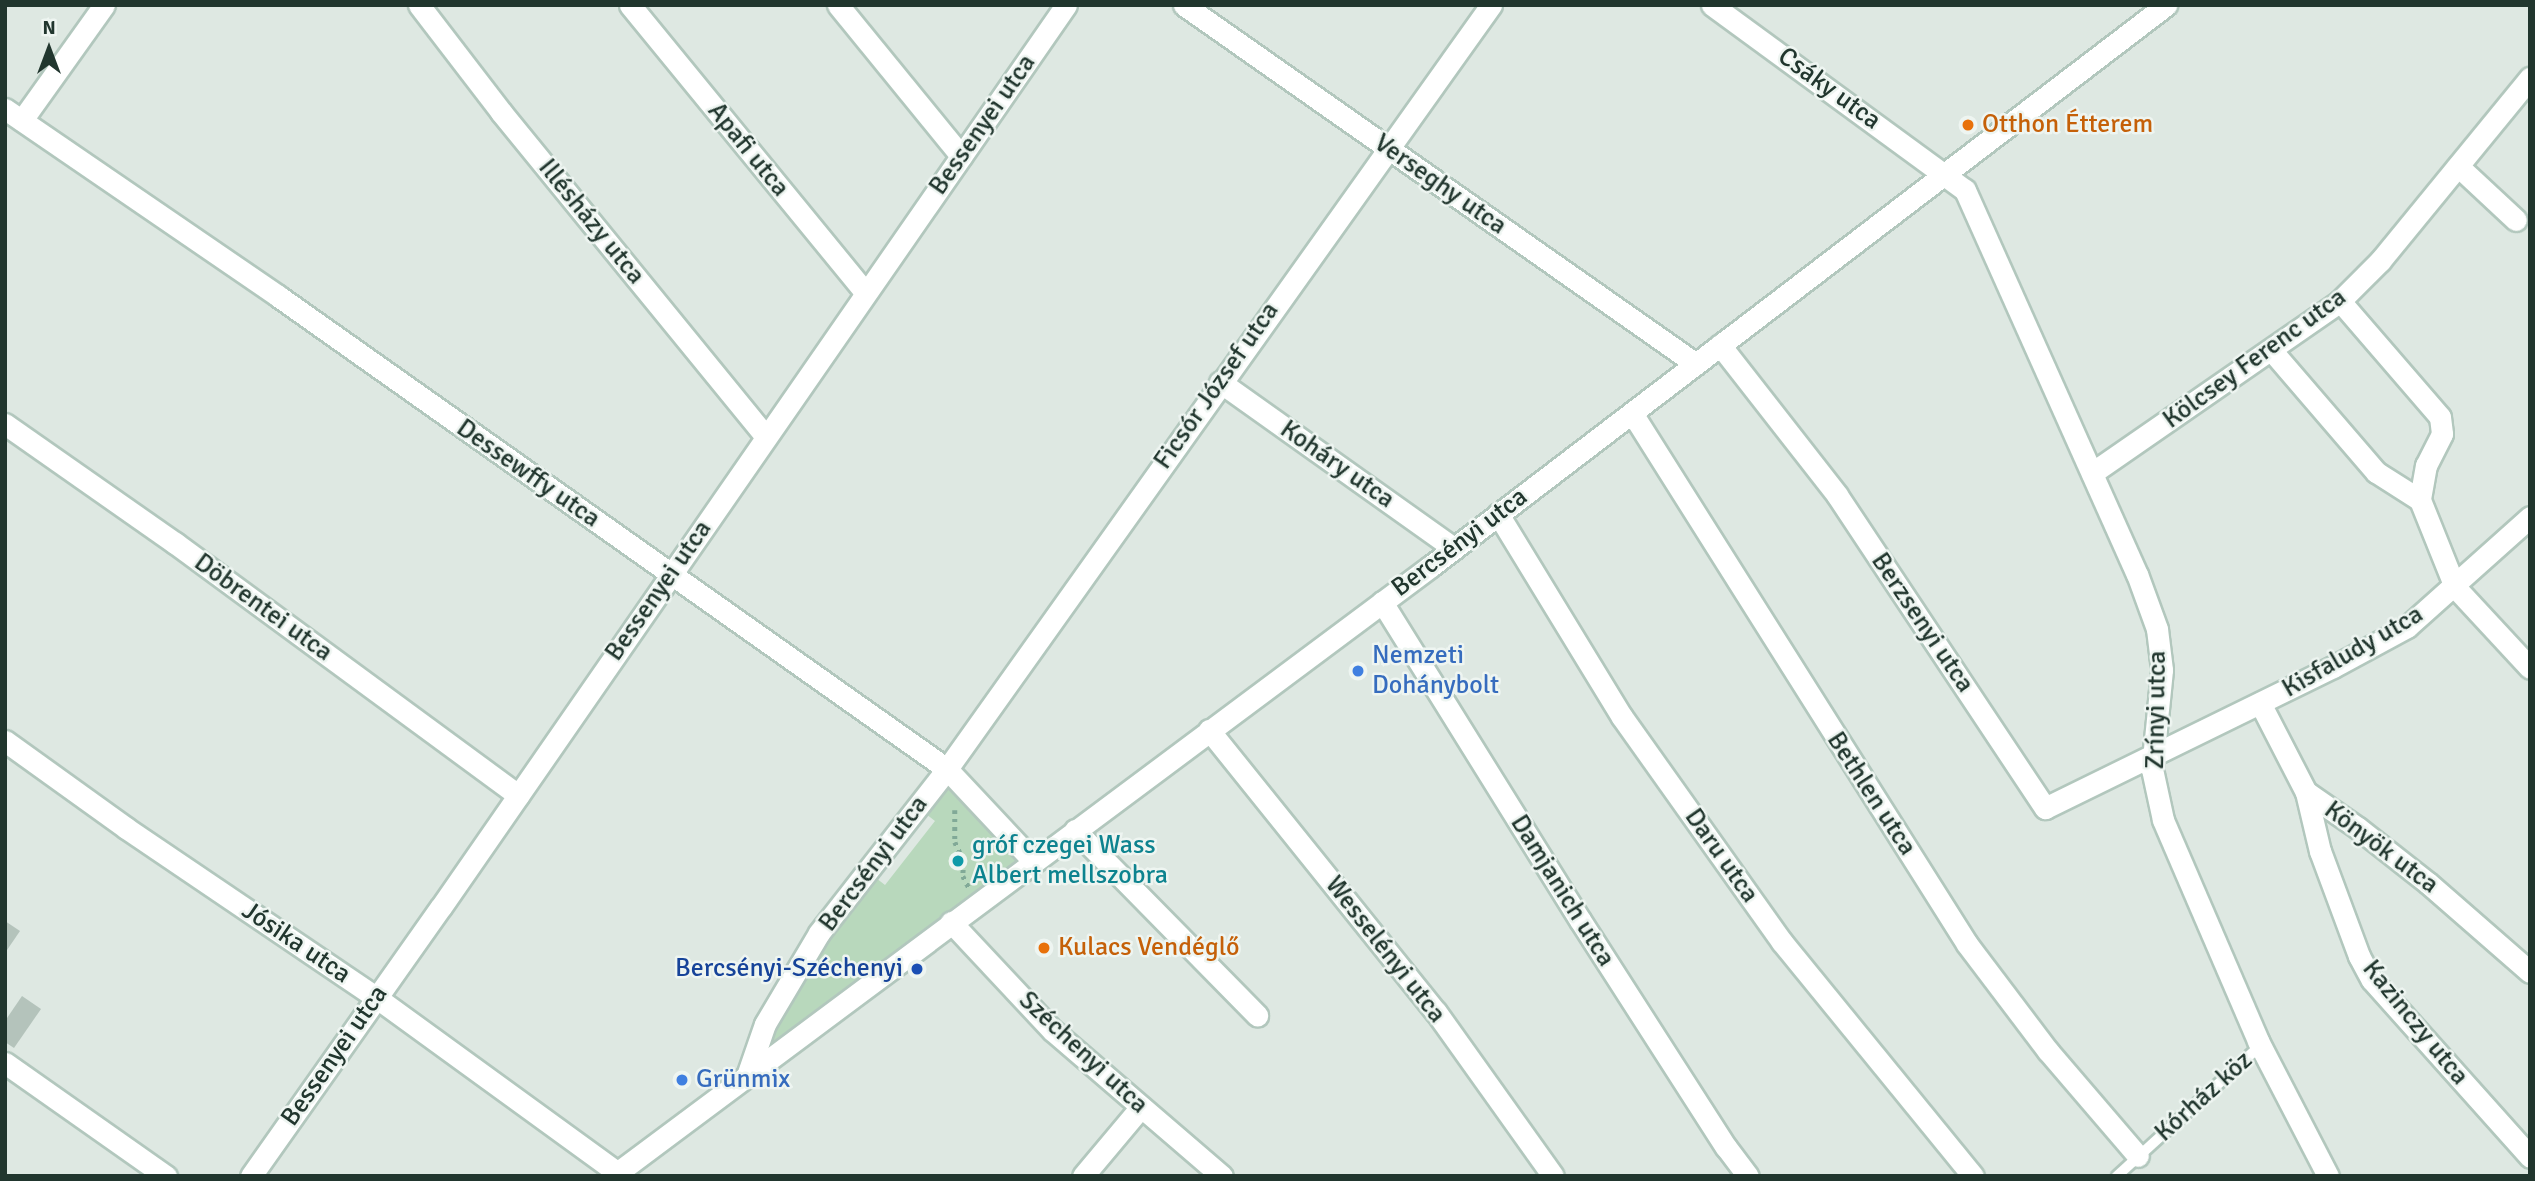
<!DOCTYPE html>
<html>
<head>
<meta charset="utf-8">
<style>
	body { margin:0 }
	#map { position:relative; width:2535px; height:1181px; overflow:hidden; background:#dee8e2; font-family:Signika,sans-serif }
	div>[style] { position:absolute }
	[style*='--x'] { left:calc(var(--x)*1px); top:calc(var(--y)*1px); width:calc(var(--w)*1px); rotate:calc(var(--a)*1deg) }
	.green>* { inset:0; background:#b8d8bc }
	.building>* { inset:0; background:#b4c3bb }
	.path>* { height:4.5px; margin-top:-2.25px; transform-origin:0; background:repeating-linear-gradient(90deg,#81a997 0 3.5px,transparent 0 8.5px) }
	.roads { filter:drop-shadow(2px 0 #b2c7bd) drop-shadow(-2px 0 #b2c7bd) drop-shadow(0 2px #b2c7bd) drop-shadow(0 -2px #b2c7bd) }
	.lane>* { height:10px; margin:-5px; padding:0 5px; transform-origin:5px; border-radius:5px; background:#fff }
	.street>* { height:21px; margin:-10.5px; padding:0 10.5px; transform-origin:10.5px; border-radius:10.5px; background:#fff }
	.secondary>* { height:21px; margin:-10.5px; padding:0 10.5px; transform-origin:10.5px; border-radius:10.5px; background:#fff }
	.dots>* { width:19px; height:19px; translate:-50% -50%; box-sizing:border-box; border:4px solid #eef5f1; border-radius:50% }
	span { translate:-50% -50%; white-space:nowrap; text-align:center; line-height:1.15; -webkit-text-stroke:5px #eef5f1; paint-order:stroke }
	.street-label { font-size:26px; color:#21362e }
	.food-label { font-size:26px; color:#c56008 }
	.left { translate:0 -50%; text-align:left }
	.shop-label { font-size:26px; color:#366cbe }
	.culture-label { font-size:26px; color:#0d838f }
	.transit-label { font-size:26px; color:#164399 }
	.right { translate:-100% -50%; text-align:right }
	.frame { position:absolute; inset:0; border:7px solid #21362e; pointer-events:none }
	.north { position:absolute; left:14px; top:14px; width:70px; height:70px; -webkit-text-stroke:5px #eef5f1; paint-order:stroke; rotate:0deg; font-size:19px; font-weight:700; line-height:28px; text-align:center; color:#21362e }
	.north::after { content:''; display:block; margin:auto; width:24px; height:32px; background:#21362e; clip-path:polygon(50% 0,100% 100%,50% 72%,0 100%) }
</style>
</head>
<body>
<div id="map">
	<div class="green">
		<i style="clip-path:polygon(947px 769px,1033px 861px,748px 1072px,867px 871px,885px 885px,935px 821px,917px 807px)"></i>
	</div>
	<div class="building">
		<i style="clip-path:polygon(5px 921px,20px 931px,5px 953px)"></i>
		<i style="clip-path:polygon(22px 996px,41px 1009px,14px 1048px,5px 1042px,5px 1021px)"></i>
	</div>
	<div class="path">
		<i style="--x:955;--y:810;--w:32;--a:90"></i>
		<i style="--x:955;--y:842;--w:21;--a:65"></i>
		<i style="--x:964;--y:861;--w:15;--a:94"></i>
		<i style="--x:963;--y:876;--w:13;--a:63"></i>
	</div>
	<div class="roads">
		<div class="lane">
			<i style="--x:2117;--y:1176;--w:193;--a:-42.3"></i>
		</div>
		<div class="street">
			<i style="--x:419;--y:5;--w:135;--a:52.5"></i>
			<i style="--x:501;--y:112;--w:419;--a:50.8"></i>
			<i style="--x:630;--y:5;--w:372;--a:50.7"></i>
			<i style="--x:838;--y:5;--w:195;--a:50.8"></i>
			<i style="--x:1184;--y:5;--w:625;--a:35.04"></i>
			<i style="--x:1712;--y:5;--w:313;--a:36.2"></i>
			<i style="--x:1965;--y:190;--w:421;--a:65.9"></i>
			<i style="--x:2137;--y:574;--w:59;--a:70"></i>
			<i style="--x:2157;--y:629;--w:41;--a:83"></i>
			<i style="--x:2162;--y:670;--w:100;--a:95.8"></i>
			<i style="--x:2152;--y:769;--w:52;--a:77.8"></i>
			<i style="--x:2163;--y:820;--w:241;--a:66.7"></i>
			<i style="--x:2258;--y:1041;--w:152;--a:62.6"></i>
			<i style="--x:5;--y:109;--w:331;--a:34.4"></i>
			<i style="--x:278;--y:296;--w:819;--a:35.26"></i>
			<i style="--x:947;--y:769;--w:126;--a:46.9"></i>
			<i style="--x:22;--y:120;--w:141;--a:-54.5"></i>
			<i style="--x:2458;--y:166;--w:79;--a:43"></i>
			<i style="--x:2340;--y:301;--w:153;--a:49.2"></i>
			<i style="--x:2440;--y:417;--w:17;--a:83"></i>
			<i style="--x:2442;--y:434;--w:35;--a:117"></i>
			<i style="--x:2426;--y:465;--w:36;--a:100"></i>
			<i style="--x:2420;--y:500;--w:94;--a:68.1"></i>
			<i style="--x:2455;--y:587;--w:110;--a:47.2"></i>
			<i style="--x:1720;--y:345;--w:190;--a:52"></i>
			<i style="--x:1837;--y:495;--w:376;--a:56.4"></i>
			<i style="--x:2045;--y:808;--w:321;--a:-26.1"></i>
			<i style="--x:2333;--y:667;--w:84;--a:-28.4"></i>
			<i style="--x:2407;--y:627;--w:165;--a:-41.8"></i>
			<i style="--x:2272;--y:351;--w:160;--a:49.3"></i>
			<i style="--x:2376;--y:472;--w:52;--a:32.5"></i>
			<i style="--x:1220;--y:382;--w:287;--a:35.4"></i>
			<i style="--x:1632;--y:413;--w:628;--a:57.75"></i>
			<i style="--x:1967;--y:944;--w:134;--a:52.9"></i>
			<i style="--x:2048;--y:1051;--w:138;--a:49.4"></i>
			<i style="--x:5;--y:424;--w:208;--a:35"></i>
			<i style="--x:175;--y:543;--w:426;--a:36.3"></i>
			<i style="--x:2092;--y:473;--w:302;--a:-34.7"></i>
			<i style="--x:2340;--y:301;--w:57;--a:-45"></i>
			<i style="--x:2380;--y:261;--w:237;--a:-50.7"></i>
			<i style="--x:1498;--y:514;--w:238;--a:58.6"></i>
			<i style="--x:1622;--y:717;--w:276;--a:54.6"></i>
			<i style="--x:1782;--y:942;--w:302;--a:50.8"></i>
			<i style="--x:1382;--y:602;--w:375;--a:58.1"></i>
			<i style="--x:1580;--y:920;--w:270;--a:57.3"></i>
			<i style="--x:1726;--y:1147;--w:36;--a:53"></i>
			<i style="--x:2260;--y:703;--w:100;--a:62.7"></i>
			<i style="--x:2306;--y:792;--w:63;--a:34.7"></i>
			<i style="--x:2358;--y:828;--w:89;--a:38.2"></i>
			<i style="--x:2428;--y:883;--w:135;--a:41.1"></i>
			<i style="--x:1209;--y:730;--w:362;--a:51.2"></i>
			<i style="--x:1436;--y:1012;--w:201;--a:54.5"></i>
			<i style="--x:5;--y:741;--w:149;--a:35.7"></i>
			<i style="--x:126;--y:828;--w:303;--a:34.1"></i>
			<i style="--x:377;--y:998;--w:303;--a:36"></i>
			<i style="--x:2306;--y:792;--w:61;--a:76.7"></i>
			<i style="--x:2320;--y:851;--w:112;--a:69.6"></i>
			<i style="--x:2359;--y:956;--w:27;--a:62"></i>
			<i style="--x:2372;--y:980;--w:237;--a:48.2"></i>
			<i style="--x:1075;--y:830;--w:260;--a:45.5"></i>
			<i style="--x:951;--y:922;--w:148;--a:46.9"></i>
			<i style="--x:1052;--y:1030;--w:224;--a:40.7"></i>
			<i style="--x:5;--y:1063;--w:197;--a:35.1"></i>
			<i style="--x:748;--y:1073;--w:52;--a:-70.9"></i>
			<i style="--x:765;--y:1024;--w:106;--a:-59.3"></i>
			<i style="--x:819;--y:933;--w:208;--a:-52"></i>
			<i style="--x:947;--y:769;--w:938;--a:-54.55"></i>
			<i style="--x:251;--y:1176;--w:329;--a:-54.8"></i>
			<i style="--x:441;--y:907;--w:1097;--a:-55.28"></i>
			<i style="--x:1083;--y:1176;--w:90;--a:-50"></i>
		</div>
		<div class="secondary">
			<i style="--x:613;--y:1176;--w:1020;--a:-36.71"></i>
			<i style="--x:1431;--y:566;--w:925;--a:-37.35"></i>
		</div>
	</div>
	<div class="dots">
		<i style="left:1968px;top:125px;background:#e8710a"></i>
		<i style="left:1358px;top:671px;background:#3f7fe0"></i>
		<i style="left:958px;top:861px;background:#0f9aa8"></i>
		<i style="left:1044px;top:948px;background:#e8710a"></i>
		<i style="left:917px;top:969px;background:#1a4fb4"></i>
		<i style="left:682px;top:1080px;background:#3f7fe0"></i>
	</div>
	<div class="street-label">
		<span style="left:1829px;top:89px;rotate:36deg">Csáky utca</span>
		<span style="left:983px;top:125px;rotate:-55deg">Bessenyei utca</span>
		<span style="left:748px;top:150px;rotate:51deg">Apafi utca</span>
		<span style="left:1440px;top:185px;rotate:35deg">Verseghy utca</span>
		<span style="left:591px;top:222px;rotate:51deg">Illésházy utca</span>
		<span style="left:2255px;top:359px;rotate:-36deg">Kölcsey Ferenc utca</span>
		<span style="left:1217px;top:386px;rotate:-55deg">Ficsór József utca</span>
		<span style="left:1337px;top:465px;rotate:35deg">Koháry utca</span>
		<span style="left:528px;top:474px;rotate:35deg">Dessewffy utca</span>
		<span style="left:1460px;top:543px;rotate:-37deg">Bercsényi utca</span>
		<span style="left:659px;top:591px;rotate:-55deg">Bessenyei utca</span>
		<span style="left:263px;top:608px;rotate:36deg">Döbrentei utca</span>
		<span style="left:1922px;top:623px;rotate:56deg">Berzsenyi utca</span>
		<span style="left:2353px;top:652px;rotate:-30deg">Kisfaludy utca</span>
		<span style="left:2157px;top:710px;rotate:-89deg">Zrínyi utca</span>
		<span style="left:1871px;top:794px;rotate:57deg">Bethlen utca</span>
		<span style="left:2381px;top:848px;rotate:37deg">Könyök utca</span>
		<span style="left:1721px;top:856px;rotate:55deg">Daru utca</span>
		<span style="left:874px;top:864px;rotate:-53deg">Bercsényi utca</span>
		<span style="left:1562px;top:891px;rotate:58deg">Damjanich utca</span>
		<span style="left:296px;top:943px;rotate:34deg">Jósika utca</span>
		<span style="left:1385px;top:950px;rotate:52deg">Wesselényi utca</span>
		<span style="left:2415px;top:1023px;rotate:51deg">Kazinczy utca</span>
		<span style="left:1083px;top:1053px;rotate:43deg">Széchenyi utca</span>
		<span style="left:335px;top:1056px;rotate:-55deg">Bessenyei utca</span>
		<span style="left:2204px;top:1097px;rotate:-42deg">Kórház köz</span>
	</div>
	<div class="food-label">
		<span class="left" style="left:1982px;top:125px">Otthon Étterem</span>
		<span class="left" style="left:1058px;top:948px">Kulacs Vendéglő</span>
	</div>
	<div class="shop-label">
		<span class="left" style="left:1372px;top:671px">Nemzeti<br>Dohánybolt</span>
		<span class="left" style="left:696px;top:1080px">Grünmix</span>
	</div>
	<div class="culture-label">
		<span class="left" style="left:972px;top:861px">gróf czegei Wass<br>Albert mellszobra</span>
	</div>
	<div class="transit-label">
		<span class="right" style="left:903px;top:969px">Bercsényi-Széchenyi</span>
	</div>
	<div class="frame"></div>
	<div class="north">N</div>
</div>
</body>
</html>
